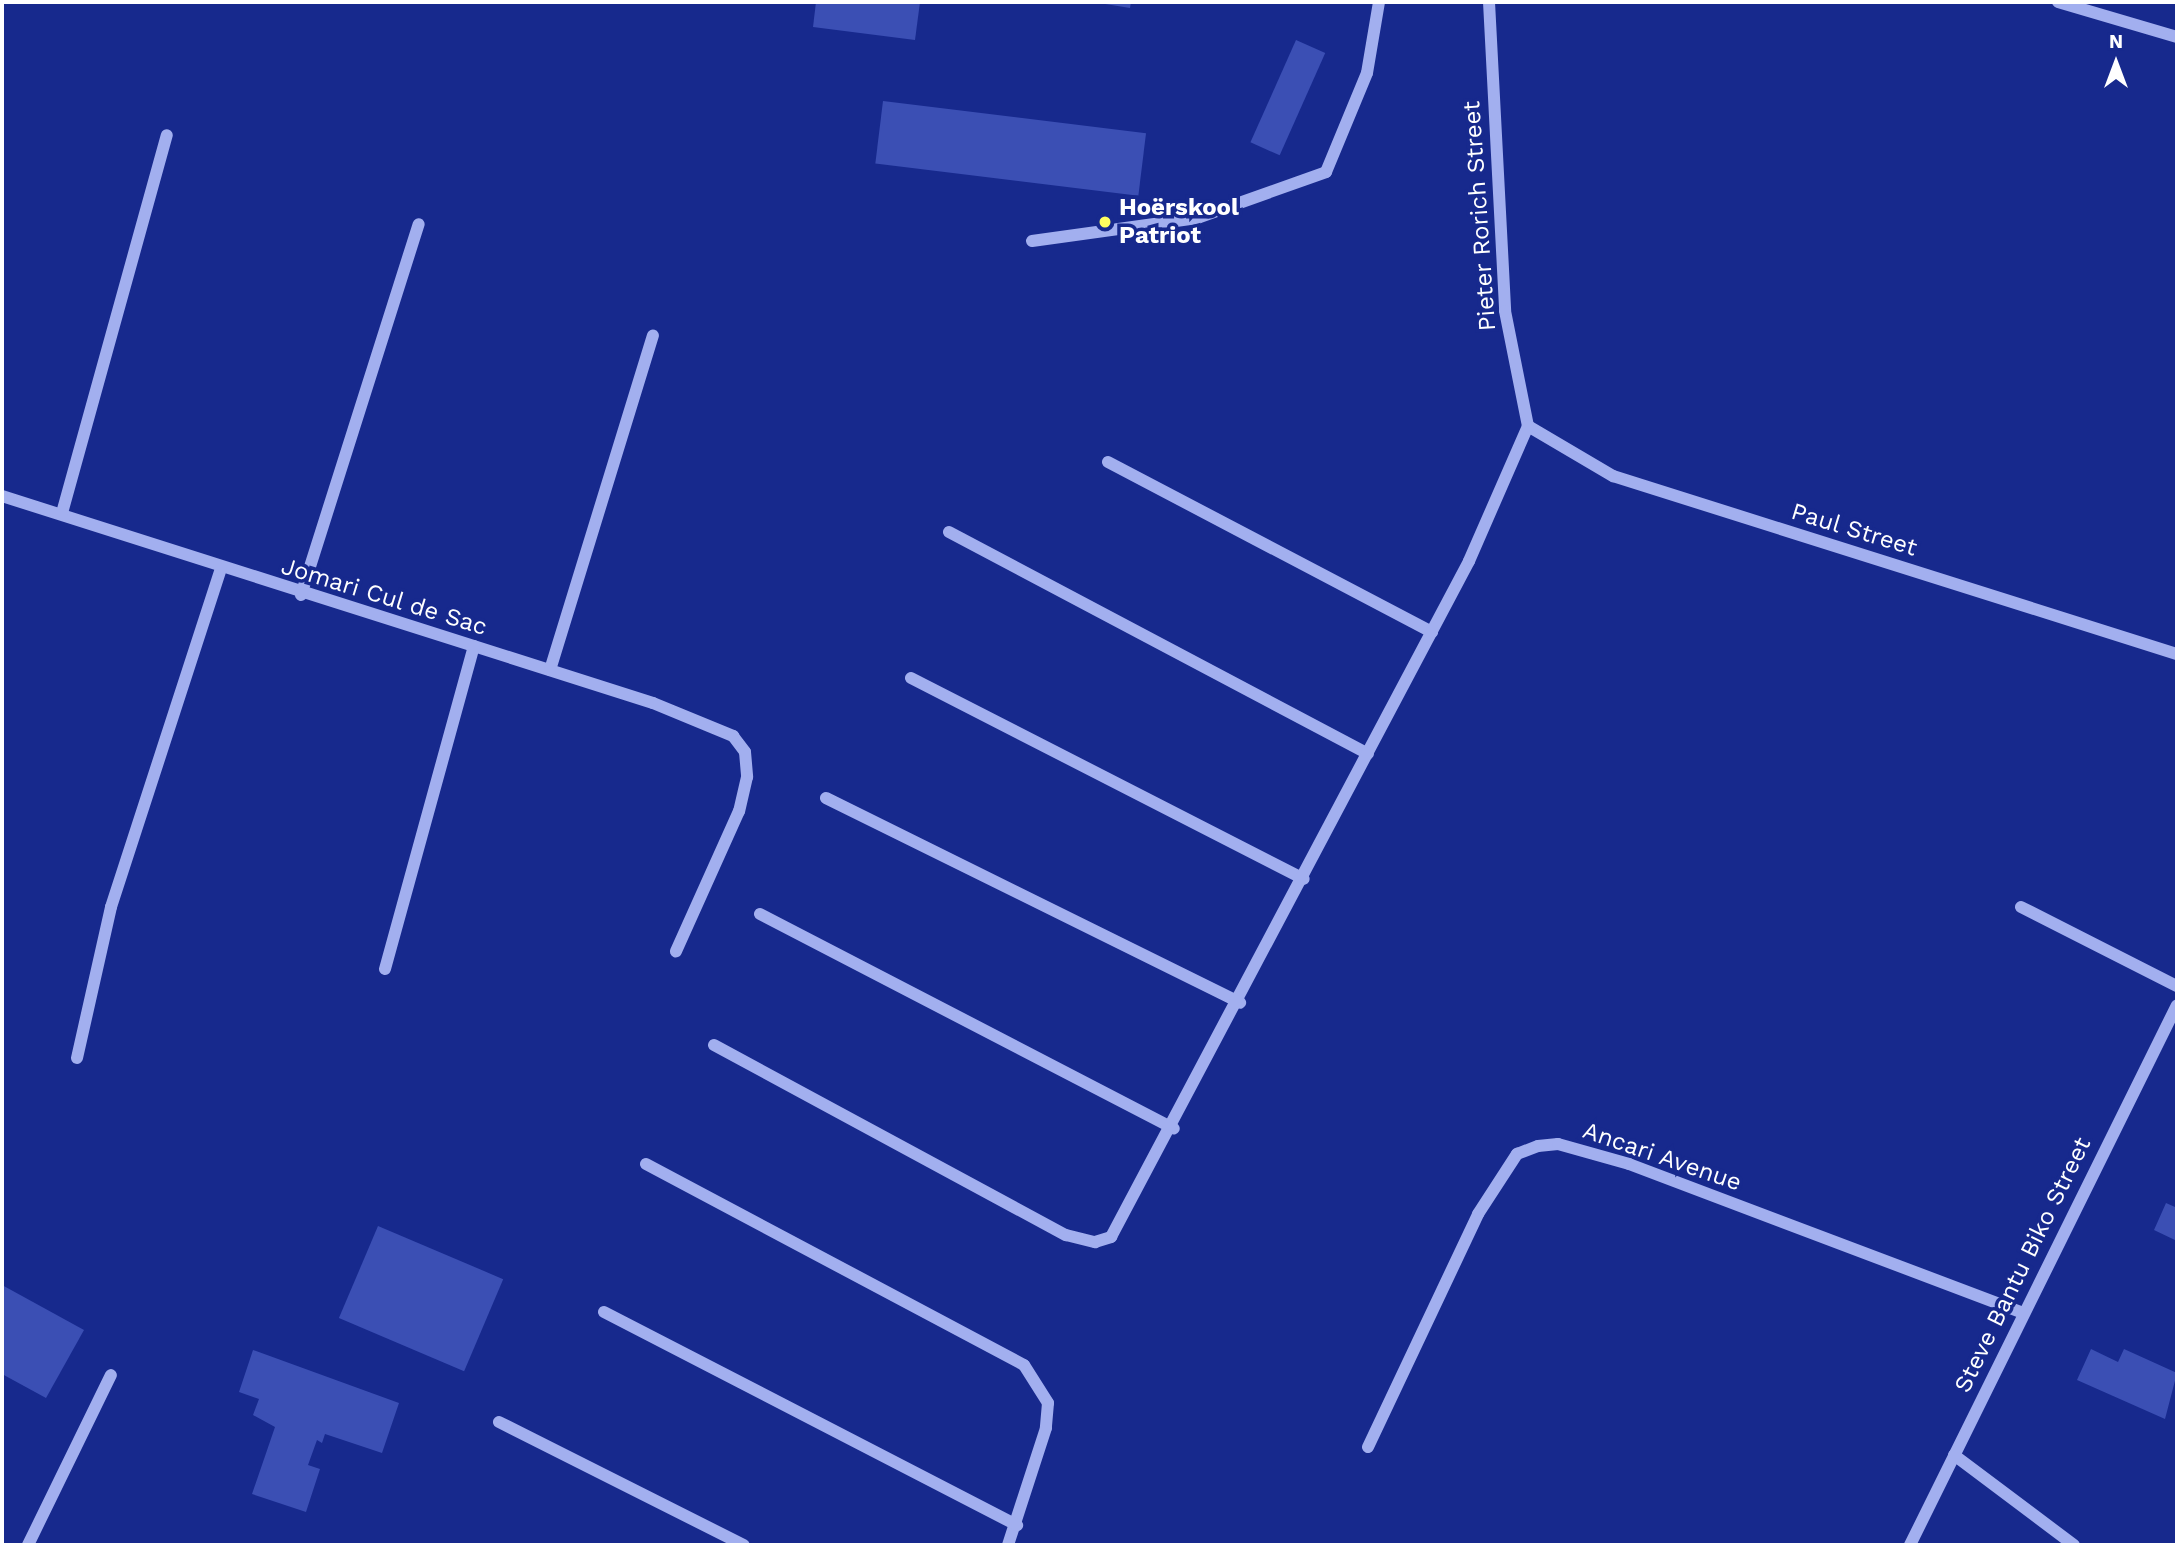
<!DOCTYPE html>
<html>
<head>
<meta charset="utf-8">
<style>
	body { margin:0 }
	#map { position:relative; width:2179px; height:1547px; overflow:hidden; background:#17298d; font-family:"Work Sans",sans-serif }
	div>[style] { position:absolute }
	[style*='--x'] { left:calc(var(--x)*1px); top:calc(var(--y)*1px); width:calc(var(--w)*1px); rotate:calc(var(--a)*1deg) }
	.building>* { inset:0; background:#3b4fb4; transform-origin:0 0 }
	.minor>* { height:12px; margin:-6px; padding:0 6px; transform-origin:6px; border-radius:6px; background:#a2afef }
	.dots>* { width:19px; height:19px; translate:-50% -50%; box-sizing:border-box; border:4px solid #17298d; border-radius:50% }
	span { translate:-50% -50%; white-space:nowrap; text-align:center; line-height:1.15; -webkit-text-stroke:7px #17298d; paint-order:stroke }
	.poi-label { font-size:24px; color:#fff; font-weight:700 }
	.left { translate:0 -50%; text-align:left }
	.street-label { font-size:24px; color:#fff }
	.frame { position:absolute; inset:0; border:4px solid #fff; pointer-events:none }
	.north { position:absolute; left:2081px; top:28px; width:70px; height:70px; -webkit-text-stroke:5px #17298d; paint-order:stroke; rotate:0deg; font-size:19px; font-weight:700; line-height:28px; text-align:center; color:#fff }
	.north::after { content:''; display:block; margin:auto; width:24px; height:32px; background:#fff; clip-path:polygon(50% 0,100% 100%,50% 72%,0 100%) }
</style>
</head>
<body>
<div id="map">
	<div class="building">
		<i style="clip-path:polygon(816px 2px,920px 2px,915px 40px,813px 27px)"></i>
		<i style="clip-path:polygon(1093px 2px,1131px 2px,1130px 8px)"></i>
		<i style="left:1296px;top:40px;width:32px;height:112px;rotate:24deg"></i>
		<i style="left:883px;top:101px;width:265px;height:63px;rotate:7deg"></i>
		<i style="clip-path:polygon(2177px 1201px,2177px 1241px,2154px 1230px,2166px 1203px,2175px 1207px)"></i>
		<i style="left:378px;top:1226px;width:136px;height:100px;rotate:23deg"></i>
		<i style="clip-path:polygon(2px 1285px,84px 1330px,46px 1398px,2px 1374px)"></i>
		<i style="clip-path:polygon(2091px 1349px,2118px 1362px,2124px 1349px,2177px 1373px,2165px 1419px,2077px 1380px)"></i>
		<i style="clip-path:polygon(253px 1350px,399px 1403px,382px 1453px,325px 1434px,322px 1443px,317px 1440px,308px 1465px,320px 1469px,306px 1512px,252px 1494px,275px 1427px,253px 1415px,259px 1399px,239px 1392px)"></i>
	</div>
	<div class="minor">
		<i style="--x:1489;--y:2;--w:309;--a:87"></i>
		<i style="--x:1505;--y:311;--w:117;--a:78.7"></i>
		<i style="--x:2058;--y:2;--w:124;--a:16.4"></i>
		<i style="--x:1032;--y:241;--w:167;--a:-7.9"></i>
		<i style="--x:1197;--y:218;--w:137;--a:-19.6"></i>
		<i style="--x:1326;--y:172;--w:107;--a:-67.5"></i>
		<i style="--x:1367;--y:73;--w:72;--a:-80.4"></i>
		<i style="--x:1528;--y:426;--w:99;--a:30.5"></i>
		<i style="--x:1613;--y:476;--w:591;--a:17.52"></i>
		<i style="--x:1108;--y:462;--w:366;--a:27.7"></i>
		<i style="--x:2;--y:496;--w:683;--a:17.64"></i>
		<i style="--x:653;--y:703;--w:87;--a:22.4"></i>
		<i style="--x:733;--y:736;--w:20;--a:53"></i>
		<i style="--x:745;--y:752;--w:25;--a:85"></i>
		<i style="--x:747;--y:777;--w:35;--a:103"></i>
		<i style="--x:739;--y:811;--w:154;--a:114.2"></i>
		<i style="--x:62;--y:513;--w:392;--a:-74.5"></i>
		<i style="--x:949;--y:532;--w:474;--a:27.9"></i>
		<i style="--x:301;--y:595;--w:389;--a:-72.4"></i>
		<i style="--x:550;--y:670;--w:350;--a:-72.9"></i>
		<i style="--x:911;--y:678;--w:441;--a:27.1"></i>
		<i style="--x:826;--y:798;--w:462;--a:26.3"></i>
		<i style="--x:2021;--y:907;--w:175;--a:26.9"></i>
		<i style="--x:760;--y:914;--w:466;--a:27.4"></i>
		<i style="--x:385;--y:969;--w:335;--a:-74.6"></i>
		<i style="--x:714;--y:1045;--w:400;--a:28.4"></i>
		<i style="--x:1066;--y:1235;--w:30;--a:14"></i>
		<i style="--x:1095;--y:1242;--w:17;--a:-17"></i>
		<i style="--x:1111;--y:1237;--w:765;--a:-62.09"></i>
		<i style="--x:1469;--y:561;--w:147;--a:-66.4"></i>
		<i style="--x:77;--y:1058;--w:155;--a:-77.3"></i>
		<i style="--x:111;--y:907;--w:355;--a:-72"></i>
		<i style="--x:646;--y:1164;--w:428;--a:28"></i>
		<i style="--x:1024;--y:1365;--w:45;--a:57.7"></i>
		<i style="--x:1048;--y:1403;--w:25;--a:95"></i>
		<i style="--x:1046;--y:1428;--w:123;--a:108"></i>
		<i style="--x:604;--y:1312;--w:465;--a:27.3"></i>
		<i style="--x:499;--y:1422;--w:274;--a:26.7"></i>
		<i style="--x:1368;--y:1447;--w:258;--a:-64.7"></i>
		<i style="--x:1478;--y:1214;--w:72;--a:-57"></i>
		<i style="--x:1517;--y:1154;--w:22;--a:-21"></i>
		<i style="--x:1538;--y:1146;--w:20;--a:-6"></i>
		<i style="--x:1558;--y:1144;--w:74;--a:15.7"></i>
		<i style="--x:1629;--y:1164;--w:419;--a:20.7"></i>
		<i style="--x:1954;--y:1455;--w:150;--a:36.9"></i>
		<i style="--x:28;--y:1545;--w:189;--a:-64"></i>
		<i style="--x:1910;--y:1545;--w:602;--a:-63.69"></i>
	</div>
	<div class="dots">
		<i style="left:1105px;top:222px;background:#fffe60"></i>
	</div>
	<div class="poi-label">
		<span class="left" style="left:1119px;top:222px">Hoërskool<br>Patriot</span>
	</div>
	<div class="street-label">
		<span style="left:1480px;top:216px;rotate:-94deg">Pieter Rorich Street</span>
		<span style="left:1854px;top:530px;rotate:17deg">Paul Street</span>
		<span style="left:384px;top:597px;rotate:17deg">Jomari Cul de Sac</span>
		<span style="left:1662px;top:1157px;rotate:19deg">Ancari Avenue</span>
		<span style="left:2023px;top:1265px;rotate:-64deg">Steve Bantu Biko Street</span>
	</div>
	<div class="frame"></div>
	<div class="north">N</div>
</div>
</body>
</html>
